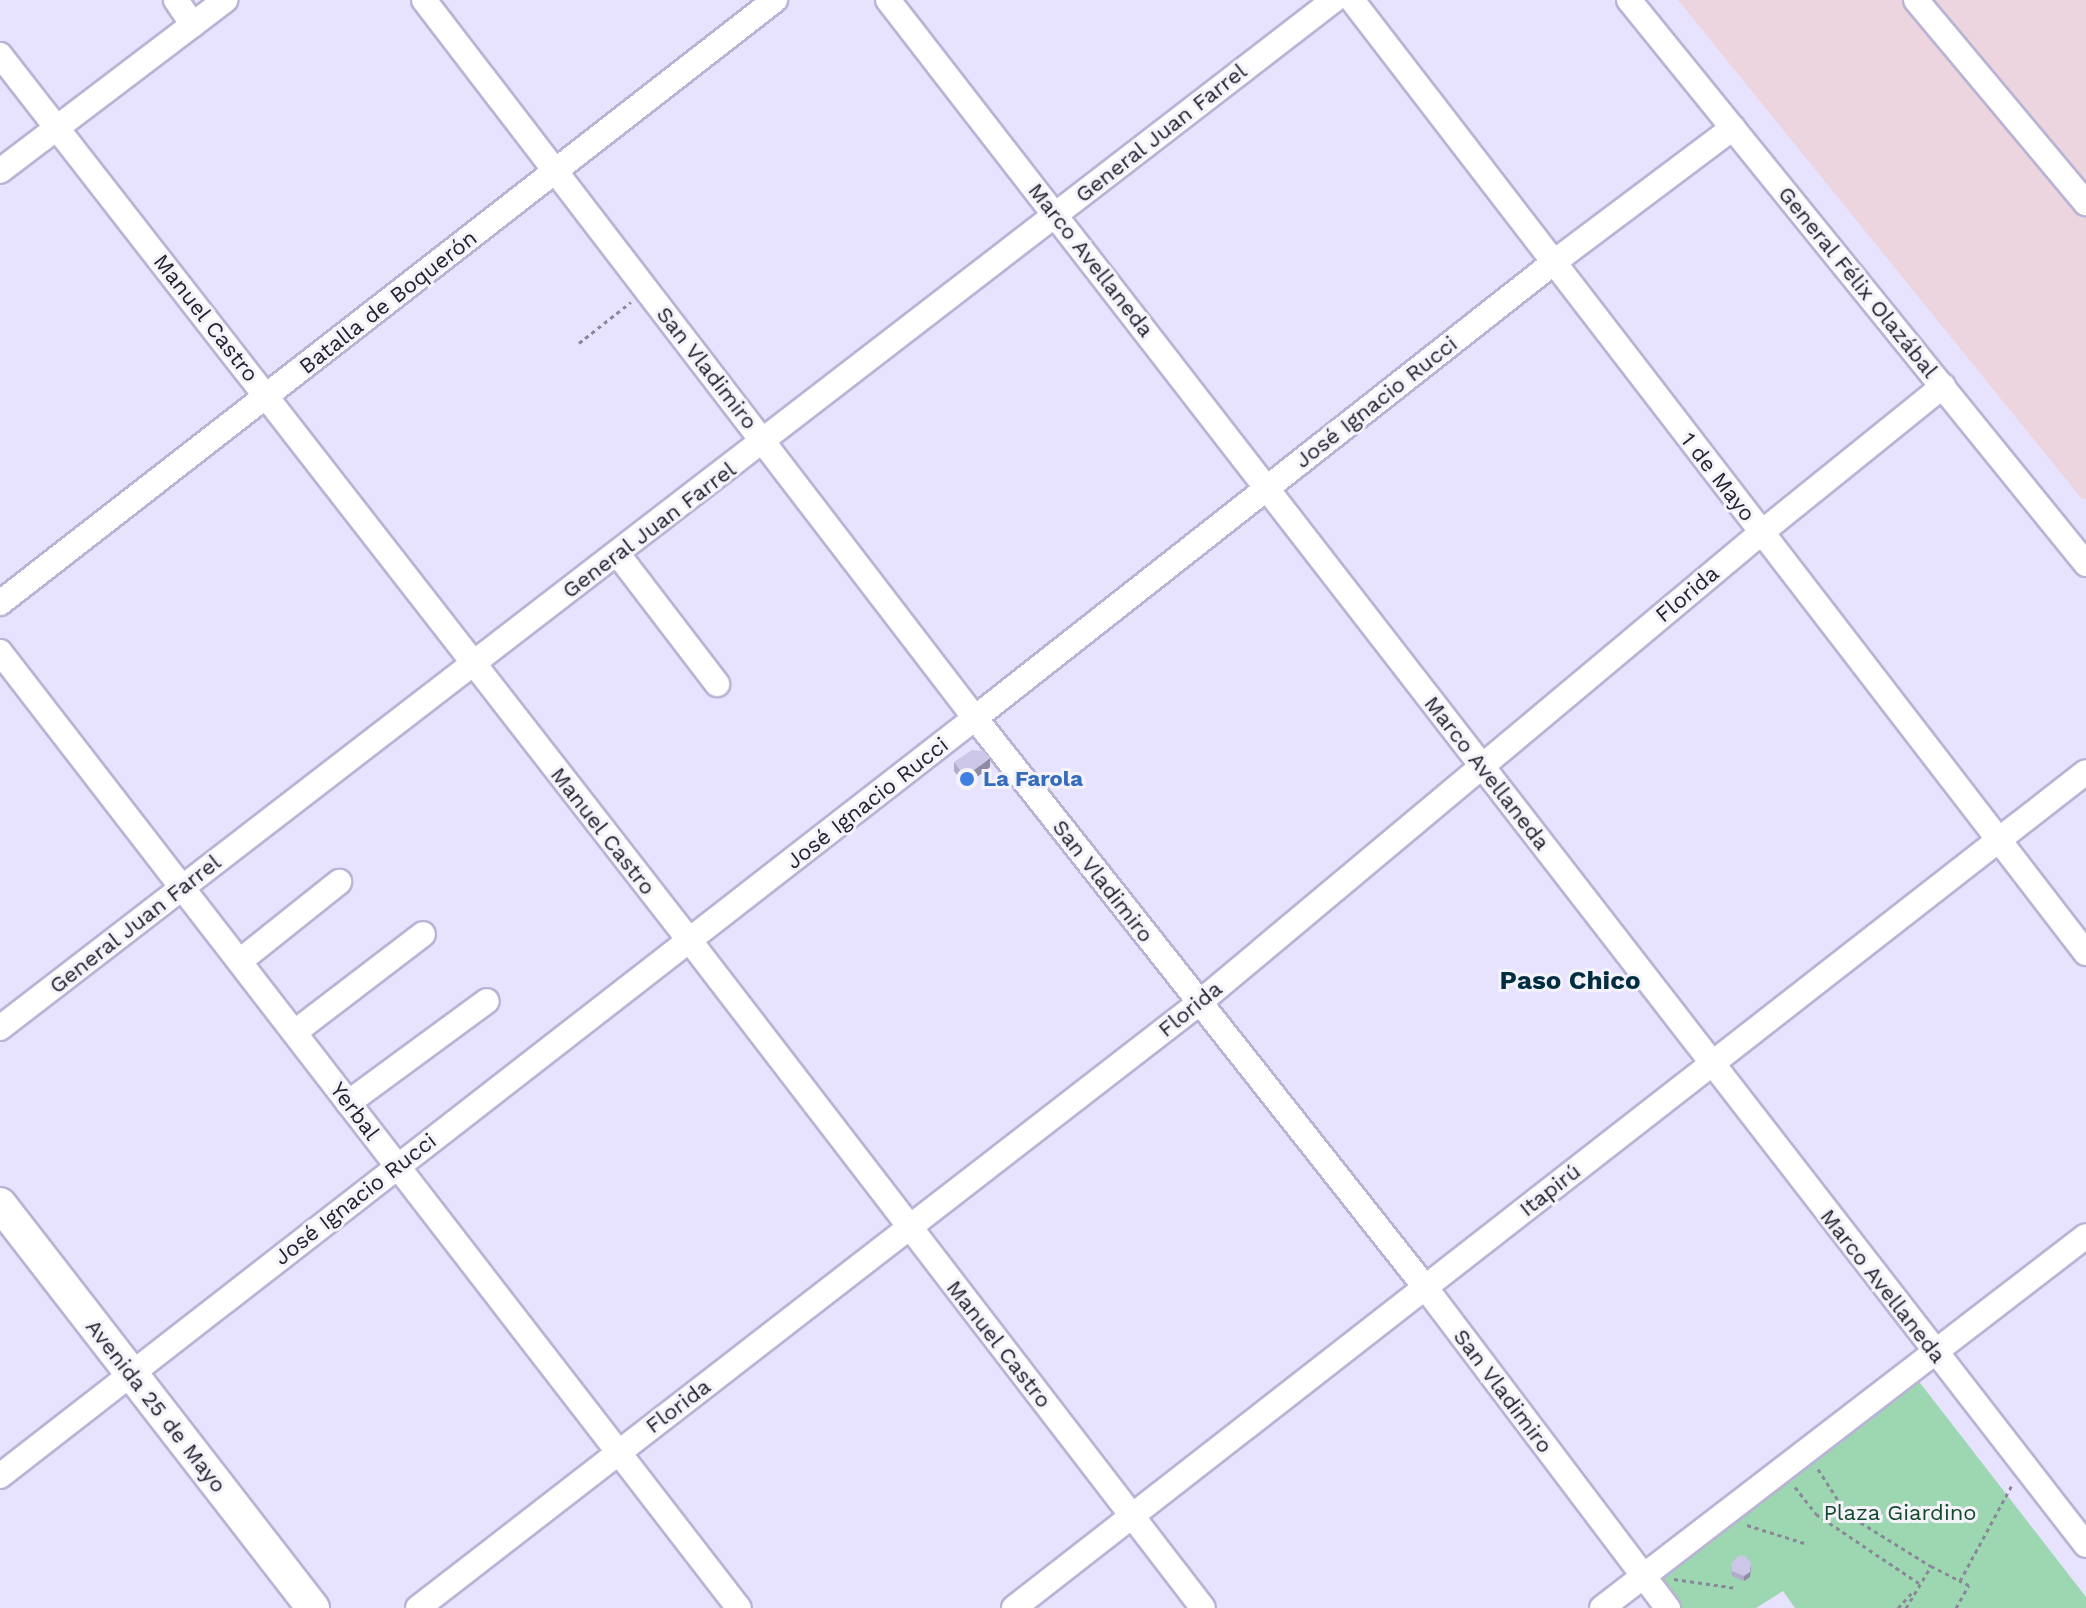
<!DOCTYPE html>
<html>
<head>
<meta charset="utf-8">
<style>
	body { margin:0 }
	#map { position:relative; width:2086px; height:1608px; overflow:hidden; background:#e7e3fe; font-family:"Work Sans",sans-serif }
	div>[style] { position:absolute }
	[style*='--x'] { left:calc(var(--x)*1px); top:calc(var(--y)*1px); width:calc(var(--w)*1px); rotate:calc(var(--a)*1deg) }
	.industrial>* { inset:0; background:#edd5df }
	.green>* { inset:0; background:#9cd7b1 }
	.path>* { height:3px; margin-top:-1.5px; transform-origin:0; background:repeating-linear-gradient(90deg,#8a879b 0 4px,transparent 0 8px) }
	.roads { filter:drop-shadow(2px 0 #b9b4d5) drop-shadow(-2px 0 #b9b4d5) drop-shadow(0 2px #b9b4d5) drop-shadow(0 -2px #b9b4d5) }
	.minor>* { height:24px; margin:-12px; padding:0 12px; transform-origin:12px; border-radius:12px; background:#fff }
	.major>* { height:32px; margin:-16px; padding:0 16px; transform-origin:16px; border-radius:16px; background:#fff }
	.wall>* { inset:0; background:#afabc8 }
	.shaded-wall>* { inset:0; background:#8f8ba3 }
	.building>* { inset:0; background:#ccc7e9 }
	.dots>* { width:22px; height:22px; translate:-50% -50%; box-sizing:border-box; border:4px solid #f4f3fa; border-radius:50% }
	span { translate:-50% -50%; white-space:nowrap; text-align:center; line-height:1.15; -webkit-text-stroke:6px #f4f3fa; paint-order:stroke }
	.street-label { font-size:22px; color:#23212e }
	.shop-label { font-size:22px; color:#366cbe; font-weight:700 }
	.left { translate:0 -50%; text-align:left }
	.park-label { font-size:22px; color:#12482b }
	.quarter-label { font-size:26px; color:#002d42; font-weight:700 }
</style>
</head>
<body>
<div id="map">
	<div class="industrial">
		<i style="clip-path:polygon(1678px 0,2086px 0,2086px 499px,2082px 499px)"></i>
	</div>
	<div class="green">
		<i style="clip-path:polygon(1917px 1379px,2086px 1597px,2086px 1608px,1795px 1608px,1783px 1591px,1756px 1608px,1681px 1608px,1658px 1579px)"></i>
	</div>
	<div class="path">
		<i style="--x:579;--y:343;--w:66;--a:-38.3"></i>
		<i style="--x:1818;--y:1469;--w:54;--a:57.2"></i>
		<i style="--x:1847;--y:1514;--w:99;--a:31.8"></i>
		<i style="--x:1795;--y:1487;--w:34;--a:52"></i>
		<i style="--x:1816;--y:1514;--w:125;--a:33.9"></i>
		<i style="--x:1747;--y:1525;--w:60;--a:17.5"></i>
		<i style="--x:1674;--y:1579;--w:63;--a:8.3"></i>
		<i style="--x:1898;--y:1608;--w:24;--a:-48"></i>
		<i style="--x:1906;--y:1608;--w:49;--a:-59.2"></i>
		<i style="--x:1931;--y:1566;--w:33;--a:27"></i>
		<i style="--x:1960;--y:1581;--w:109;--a:-61.6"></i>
		<i style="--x:1956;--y:1608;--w:26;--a:-61"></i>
		<i style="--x:1969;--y:1585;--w:10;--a:-156"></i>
	</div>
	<div class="roads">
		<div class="minor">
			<i style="--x:176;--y:0;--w:30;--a:56"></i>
			<i style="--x:424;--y:0;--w:905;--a:52.5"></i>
			<i style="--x:975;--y:718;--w:725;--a:51.66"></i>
			<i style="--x:1425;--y:1287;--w:403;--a:52.9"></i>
			<i style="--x:888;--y:0;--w:1955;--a:52.21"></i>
			<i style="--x:1352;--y:0;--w:1203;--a:52.4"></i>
			<i style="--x:1629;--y:0;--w:726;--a:50.98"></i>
			<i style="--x:1916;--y:0;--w:265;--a:50.1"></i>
			<i style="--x:0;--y:55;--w:1123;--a:52.09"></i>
			<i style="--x:690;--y:941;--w:841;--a:52.44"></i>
			<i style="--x:0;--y:171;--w:283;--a:-37.2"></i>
			<i style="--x:617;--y:553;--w:165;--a:52.6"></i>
			<i style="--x:0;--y:603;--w:982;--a:-37.89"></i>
			<i style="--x:0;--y:652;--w:1208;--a:52.3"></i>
			<i style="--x:240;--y:961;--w:127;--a:-38.6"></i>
			<i style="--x:0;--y:1028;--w:1684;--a:-37.62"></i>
			<i style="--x:295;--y:1032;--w:161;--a:-37.4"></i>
			<i style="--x:348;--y:1103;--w:172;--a:-36.3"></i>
			<i style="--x:0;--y:1476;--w:1235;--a:-37.86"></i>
			<i style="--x:975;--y:718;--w:736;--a:-38.21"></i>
			<i style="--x:1553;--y:263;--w:225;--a:-36.9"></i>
			<i style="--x:418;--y:1608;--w:988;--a:-37.76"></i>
			<i style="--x:1199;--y:1003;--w:733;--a:-39.91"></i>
			<i style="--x:1761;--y:533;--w:234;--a:-38.9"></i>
			<i style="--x:1014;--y:1608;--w:1359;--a:-37.95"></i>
			<i style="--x:1602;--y:1608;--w:610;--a:-37.55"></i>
		</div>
		<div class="major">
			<i style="--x:0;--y:1204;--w:511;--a:52.23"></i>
		</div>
	</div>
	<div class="wall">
		<i style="clip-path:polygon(954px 762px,990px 767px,965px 786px,954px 771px)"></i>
		<i style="clip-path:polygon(1731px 1564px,1751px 1567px,1750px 1577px,1744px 1581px,1732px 1576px)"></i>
	</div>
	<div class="shaded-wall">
		<i style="clip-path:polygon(990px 758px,990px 767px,965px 786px,965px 777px)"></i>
		<i style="clip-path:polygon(1751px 1563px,1750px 1577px,1744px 1581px,1744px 1576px)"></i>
	</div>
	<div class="building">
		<i style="clip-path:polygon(972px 750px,984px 751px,990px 758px,965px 777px,954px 762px)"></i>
		<i style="clip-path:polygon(1738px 1556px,1745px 1556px,1751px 1563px,1750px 1572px,1744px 1576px,1732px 1571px,1731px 1564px)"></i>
	</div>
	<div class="dots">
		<i style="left:967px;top:779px;background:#3f7fe0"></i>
	</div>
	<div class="street-label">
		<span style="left:1161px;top:133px;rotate:-38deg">General Juan Farrel</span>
		<span style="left:1091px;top:260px;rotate:52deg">Marco Avellaneda</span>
		<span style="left:1858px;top:282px;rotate:51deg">General Félix Olazábal</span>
		<span style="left:388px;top:302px;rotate:-38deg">Batalla de Boquerón</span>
		<span style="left:206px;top:318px;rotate:52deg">Manuel Castro</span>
		<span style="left:707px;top:368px;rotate:52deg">San Vladimiro</span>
		<span style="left:1376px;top:402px;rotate:-38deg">José Ignacio Rucci</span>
		<span style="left:1718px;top:477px;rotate:52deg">1 de Mayo</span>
		<span style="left:649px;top:530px;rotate:-37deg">General Juan Farrel</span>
		<span style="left:1687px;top:594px;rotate:-40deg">Florida</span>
		<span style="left:1487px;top:773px;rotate:52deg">Marco Avellaneda</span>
		<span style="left:867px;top:803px;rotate:-38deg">José Ignacio Rucci</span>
		<span style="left:603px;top:831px;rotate:52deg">Manuel Castro</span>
		<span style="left:1103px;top:881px;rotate:52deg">San Vladimiro</span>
		<span style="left:135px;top:924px;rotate:-38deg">General Juan Farrel</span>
		<span style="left:1190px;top:1009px;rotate:-39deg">Florida</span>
		<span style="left:355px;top:1111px;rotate:53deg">Yerbal</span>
		<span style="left:1550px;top:1190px;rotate:-38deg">Itapirú</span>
		<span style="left:355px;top:1199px;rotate:-38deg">José Ignacio Rucci</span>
		<span style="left:1883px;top:1286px;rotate:52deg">Marco Avellaneda</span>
		<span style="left:999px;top:1344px;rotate:52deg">Manuel Castro</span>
		<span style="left:1503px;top:1391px;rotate:53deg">San Vladimiro</span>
		<span style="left:156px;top:1406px;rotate:52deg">Avenida 25 de Mayo</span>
		<span style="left:678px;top:1406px;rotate:-37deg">Florida</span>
	</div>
	<div class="shop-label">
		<span class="left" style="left:983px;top:779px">La Farola</span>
	</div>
	<div class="park-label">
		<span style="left:1900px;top:1513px">Plaza Giardino</span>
	</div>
	<div class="quarter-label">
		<span style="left:1570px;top:981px">Paso Chico</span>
	</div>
</div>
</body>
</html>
